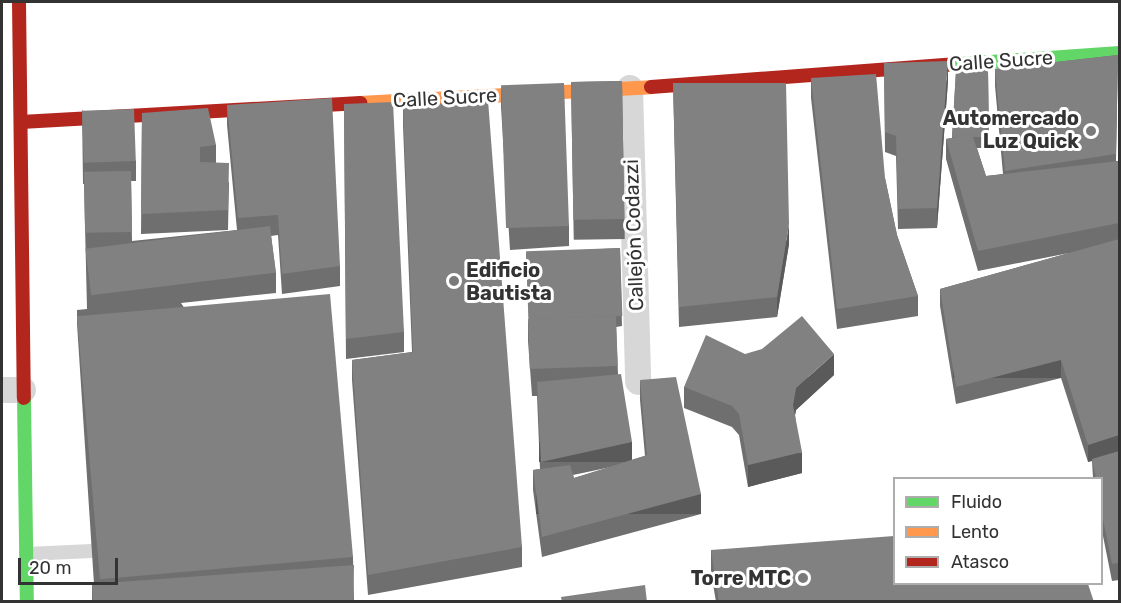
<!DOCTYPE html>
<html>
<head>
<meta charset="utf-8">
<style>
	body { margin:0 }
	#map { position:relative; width:1121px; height:603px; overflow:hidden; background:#fff; font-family:Rubik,sans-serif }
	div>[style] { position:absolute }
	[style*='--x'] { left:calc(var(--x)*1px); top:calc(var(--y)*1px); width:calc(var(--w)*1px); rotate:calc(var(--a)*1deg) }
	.lane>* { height:14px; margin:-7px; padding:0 7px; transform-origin:7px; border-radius:7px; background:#d7d7d7 }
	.street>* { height:26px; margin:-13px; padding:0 13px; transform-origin:13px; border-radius:13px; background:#d7d7d7 }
	.fast>* { height:14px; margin:-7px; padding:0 7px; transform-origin:7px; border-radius:7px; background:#63d668 }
	.slow>* { height:14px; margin:-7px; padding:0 7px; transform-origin:7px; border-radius:7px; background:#ff974d }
	.jam>* { height:14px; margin:-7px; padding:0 7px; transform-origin:7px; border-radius:7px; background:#b3261e }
	.wall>* { inset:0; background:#6f6f6f; transform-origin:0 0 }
	.shaded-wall>* { inset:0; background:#5a5a5a; transform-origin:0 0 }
	.building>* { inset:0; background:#818181; transform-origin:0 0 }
	.dots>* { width:16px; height:16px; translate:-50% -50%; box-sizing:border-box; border:3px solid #fff; border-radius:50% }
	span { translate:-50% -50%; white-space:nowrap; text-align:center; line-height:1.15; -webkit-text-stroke:6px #fff; paint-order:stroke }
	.street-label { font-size:20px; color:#333 }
	.poi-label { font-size:20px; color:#333; font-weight:700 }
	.right { translate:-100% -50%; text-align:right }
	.left { translate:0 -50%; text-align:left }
	.frame { position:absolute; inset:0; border:3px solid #333; pointer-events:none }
	.legend { position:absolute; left:893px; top:477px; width:210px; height:108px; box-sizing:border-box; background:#fff; border:2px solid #adadad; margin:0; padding:8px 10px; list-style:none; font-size:18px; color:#333 }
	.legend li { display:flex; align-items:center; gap:12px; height:30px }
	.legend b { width:30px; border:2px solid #adadad }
	.scale { position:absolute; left:18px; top:558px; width:100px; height:27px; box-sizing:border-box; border:3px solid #333; border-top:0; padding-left:8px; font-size:18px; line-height:21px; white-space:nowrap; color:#333; -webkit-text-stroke:4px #fff; paint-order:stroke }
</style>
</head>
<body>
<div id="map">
	<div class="lane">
		<i style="--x:26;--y:554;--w:66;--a:-2.6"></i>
	</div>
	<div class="street">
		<i style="--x:630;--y:88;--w:294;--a:88.4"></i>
		<i style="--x:2;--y:390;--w:21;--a:0"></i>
	</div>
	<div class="fast">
		<i style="--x:947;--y:65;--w:173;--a:-4"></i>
		<i style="--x:24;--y:398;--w:204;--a:89.2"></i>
	</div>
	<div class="slow">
		<i style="--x:360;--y:103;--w:291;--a:-3.1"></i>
	</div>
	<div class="jam">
		<i style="--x:19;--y:2;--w:396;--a:89.3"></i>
		<i style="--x:651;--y:87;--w:297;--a:-4.3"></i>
		<i style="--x:21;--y:122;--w:340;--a:-3.2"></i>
	</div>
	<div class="wall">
		<i style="clip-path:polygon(1118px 55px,1116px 161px,1119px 161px,1119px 580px,1112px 581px,1101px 526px,1101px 478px,1093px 478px,1092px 461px,1088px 462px,1061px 378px,956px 404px,940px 306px,940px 289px,1069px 253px,978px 271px,946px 159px,946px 139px,952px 138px,956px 71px,988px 70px,989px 148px,977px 148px,986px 176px,1003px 174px,995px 86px,995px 69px)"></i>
		<i style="clip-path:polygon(884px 63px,948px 81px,937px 228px,898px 229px,896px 156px,885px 152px)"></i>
		<i style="clip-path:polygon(811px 78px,885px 178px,897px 235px,918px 296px,918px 316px,837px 329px,811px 98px)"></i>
		<i style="left:622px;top:81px;width:158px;height:51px;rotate:89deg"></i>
		<i style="clip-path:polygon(673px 83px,789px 244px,777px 317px,679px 327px)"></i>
		<i style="clip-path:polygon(501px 87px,569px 226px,569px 246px,510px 250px,501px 107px)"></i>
		<i style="clip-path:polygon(344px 104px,404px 332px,404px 352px,346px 359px)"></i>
		<i style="clip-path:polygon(227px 105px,340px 266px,340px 286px,282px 294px,278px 235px,271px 236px,276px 273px,276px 293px,181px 303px,353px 557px,354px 602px,92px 602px,92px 584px,94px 584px,77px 324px,77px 310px,87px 309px,84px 184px,83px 184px,82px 110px,136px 161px,136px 181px,131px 181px,132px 241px,237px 230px,227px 125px)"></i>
		<i style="clip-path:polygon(403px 106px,522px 547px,522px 567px,368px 595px,352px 380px,352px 360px,412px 352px,403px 126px)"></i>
		<i style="clip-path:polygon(142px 113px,216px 145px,216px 163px,229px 183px,228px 230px,141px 234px)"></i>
		<i style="clip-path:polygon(evenodd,620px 248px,622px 326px,616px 327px,618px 374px,632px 460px,645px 456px,640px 400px,640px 380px,701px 514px,542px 557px,533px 490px,533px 470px,540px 469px,537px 396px,532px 396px,528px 341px,528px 321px,529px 321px,526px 253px,620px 248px,611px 467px,574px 478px,573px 475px,611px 467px)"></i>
		<i style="clip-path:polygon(834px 375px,796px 410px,795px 415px,802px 473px,748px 487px,739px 435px,732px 427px,684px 408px,684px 387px)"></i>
		<i style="clip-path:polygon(711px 550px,1094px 602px,716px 602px,711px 572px)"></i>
	</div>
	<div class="shaded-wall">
		<i style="clip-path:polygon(948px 61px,948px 81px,937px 228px,937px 208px)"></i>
		<i style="clip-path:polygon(789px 224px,789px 244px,777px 317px,777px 297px)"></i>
		<i style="clip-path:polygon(834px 354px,834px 375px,796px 410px,793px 426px,793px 405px,796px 388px)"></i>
		<i style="left:1061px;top:360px;width:18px;height:108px;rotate:90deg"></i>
		<i style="clip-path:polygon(1119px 435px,1119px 452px,1088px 462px,1088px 445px)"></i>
		<i style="left:632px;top:442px;width:20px;height:93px;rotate:90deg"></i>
		<i style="clip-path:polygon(802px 452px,802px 473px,748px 487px,748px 465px)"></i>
		<i style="left:701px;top:494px;width:20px;height:165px;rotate:90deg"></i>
	</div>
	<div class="building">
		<i style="clip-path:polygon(1118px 55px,1116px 154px,1005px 171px,995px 69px)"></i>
		<i style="clip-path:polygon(948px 61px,937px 208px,898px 209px,896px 136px,885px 132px,884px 63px)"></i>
		<i style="clip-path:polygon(988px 70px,989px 137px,973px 137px,972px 134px,958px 137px,952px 137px,956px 71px)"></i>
		<i style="clip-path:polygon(876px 74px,885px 178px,897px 235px,918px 296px,837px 309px,811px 78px)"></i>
		<i style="left:622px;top:81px;width:138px;height:51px;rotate:89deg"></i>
		<i style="left:564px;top:83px;width:143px;height:63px;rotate:88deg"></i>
		<i style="clip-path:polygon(673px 83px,786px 83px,789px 224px,777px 297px,679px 307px)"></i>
		<i style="clip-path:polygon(332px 98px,340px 266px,282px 274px,278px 215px,238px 218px,227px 105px)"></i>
		<i style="clip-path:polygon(488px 100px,522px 547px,368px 575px,352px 360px,413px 352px,403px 106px)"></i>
		<i style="clip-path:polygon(393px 102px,404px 332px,346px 339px,344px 104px)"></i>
		<i style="clip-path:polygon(208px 108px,216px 145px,200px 147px,200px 162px,229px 163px,228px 210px,141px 214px,142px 113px)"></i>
		<i style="left:134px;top:109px;width:52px;height:52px;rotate:88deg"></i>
		<i style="clip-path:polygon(972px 134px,986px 176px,1119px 161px,1119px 223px,978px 251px,946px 139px)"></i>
		<i style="left:131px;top:171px;width:61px;height:47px;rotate:89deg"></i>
		<i style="left:270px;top:226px;width:47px;height:186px;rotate:83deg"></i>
		<i style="clip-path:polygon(1119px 239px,1119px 435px,1088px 445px,1061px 360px,956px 387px,940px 289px)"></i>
		<i style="left:620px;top:248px;width:68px;height:94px;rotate:88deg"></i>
		<i style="left:330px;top:294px;width:264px;height:254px;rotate:85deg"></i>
		<i style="left:616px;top:316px;width:50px;height:88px;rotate:88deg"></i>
		<i style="clip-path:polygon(802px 316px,834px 354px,796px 388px,793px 405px,802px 452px,748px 465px,739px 414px,732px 406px,684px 387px,706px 335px,745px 354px,762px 349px)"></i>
		<i style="clip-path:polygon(621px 374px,632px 442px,541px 462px,537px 382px)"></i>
		<i style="clip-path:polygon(676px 377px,701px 494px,542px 537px,533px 470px,570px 465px,574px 478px,647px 455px,640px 380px)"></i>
		<i style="clip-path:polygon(1119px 451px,1119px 563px,1112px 564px,1101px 509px,1101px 478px,1096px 478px,1092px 459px)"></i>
		<i style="clip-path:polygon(894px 536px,894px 584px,1088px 584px,1094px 602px,719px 602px,711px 550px)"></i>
		<i style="clip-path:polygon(354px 565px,353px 602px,93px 602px,92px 584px)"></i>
		<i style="clip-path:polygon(645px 585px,647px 602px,562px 602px,561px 597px)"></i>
	</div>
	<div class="dots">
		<i style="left:1091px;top:131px;background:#7a7a7a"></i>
		<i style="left:454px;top:281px;background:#7a7a7a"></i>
		<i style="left:803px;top:578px;background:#7a7a7a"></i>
	</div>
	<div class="street-label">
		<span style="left:1001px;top:61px;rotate:-4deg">Calle Sucre</span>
		<span style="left:445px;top:98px;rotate:-3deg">Calle Sucre</span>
		<span style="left:634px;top:235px;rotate:-92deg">Callejón Codazzi</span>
	</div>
	<div class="poi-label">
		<span class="right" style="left:1079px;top:130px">Automercado<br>Luz Quick</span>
		<span class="left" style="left:466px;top:282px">Edificio<br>Bautista</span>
		<span class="right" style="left:791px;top:578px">Torre MTC</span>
	</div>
	<div class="frame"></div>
	<ul class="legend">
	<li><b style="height:8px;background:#63d668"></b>Fluido</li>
	<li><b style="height:8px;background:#ff974d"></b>Lento</li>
	<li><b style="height:8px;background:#b3261e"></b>Atasco</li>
	</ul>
	<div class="scale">20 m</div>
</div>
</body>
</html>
